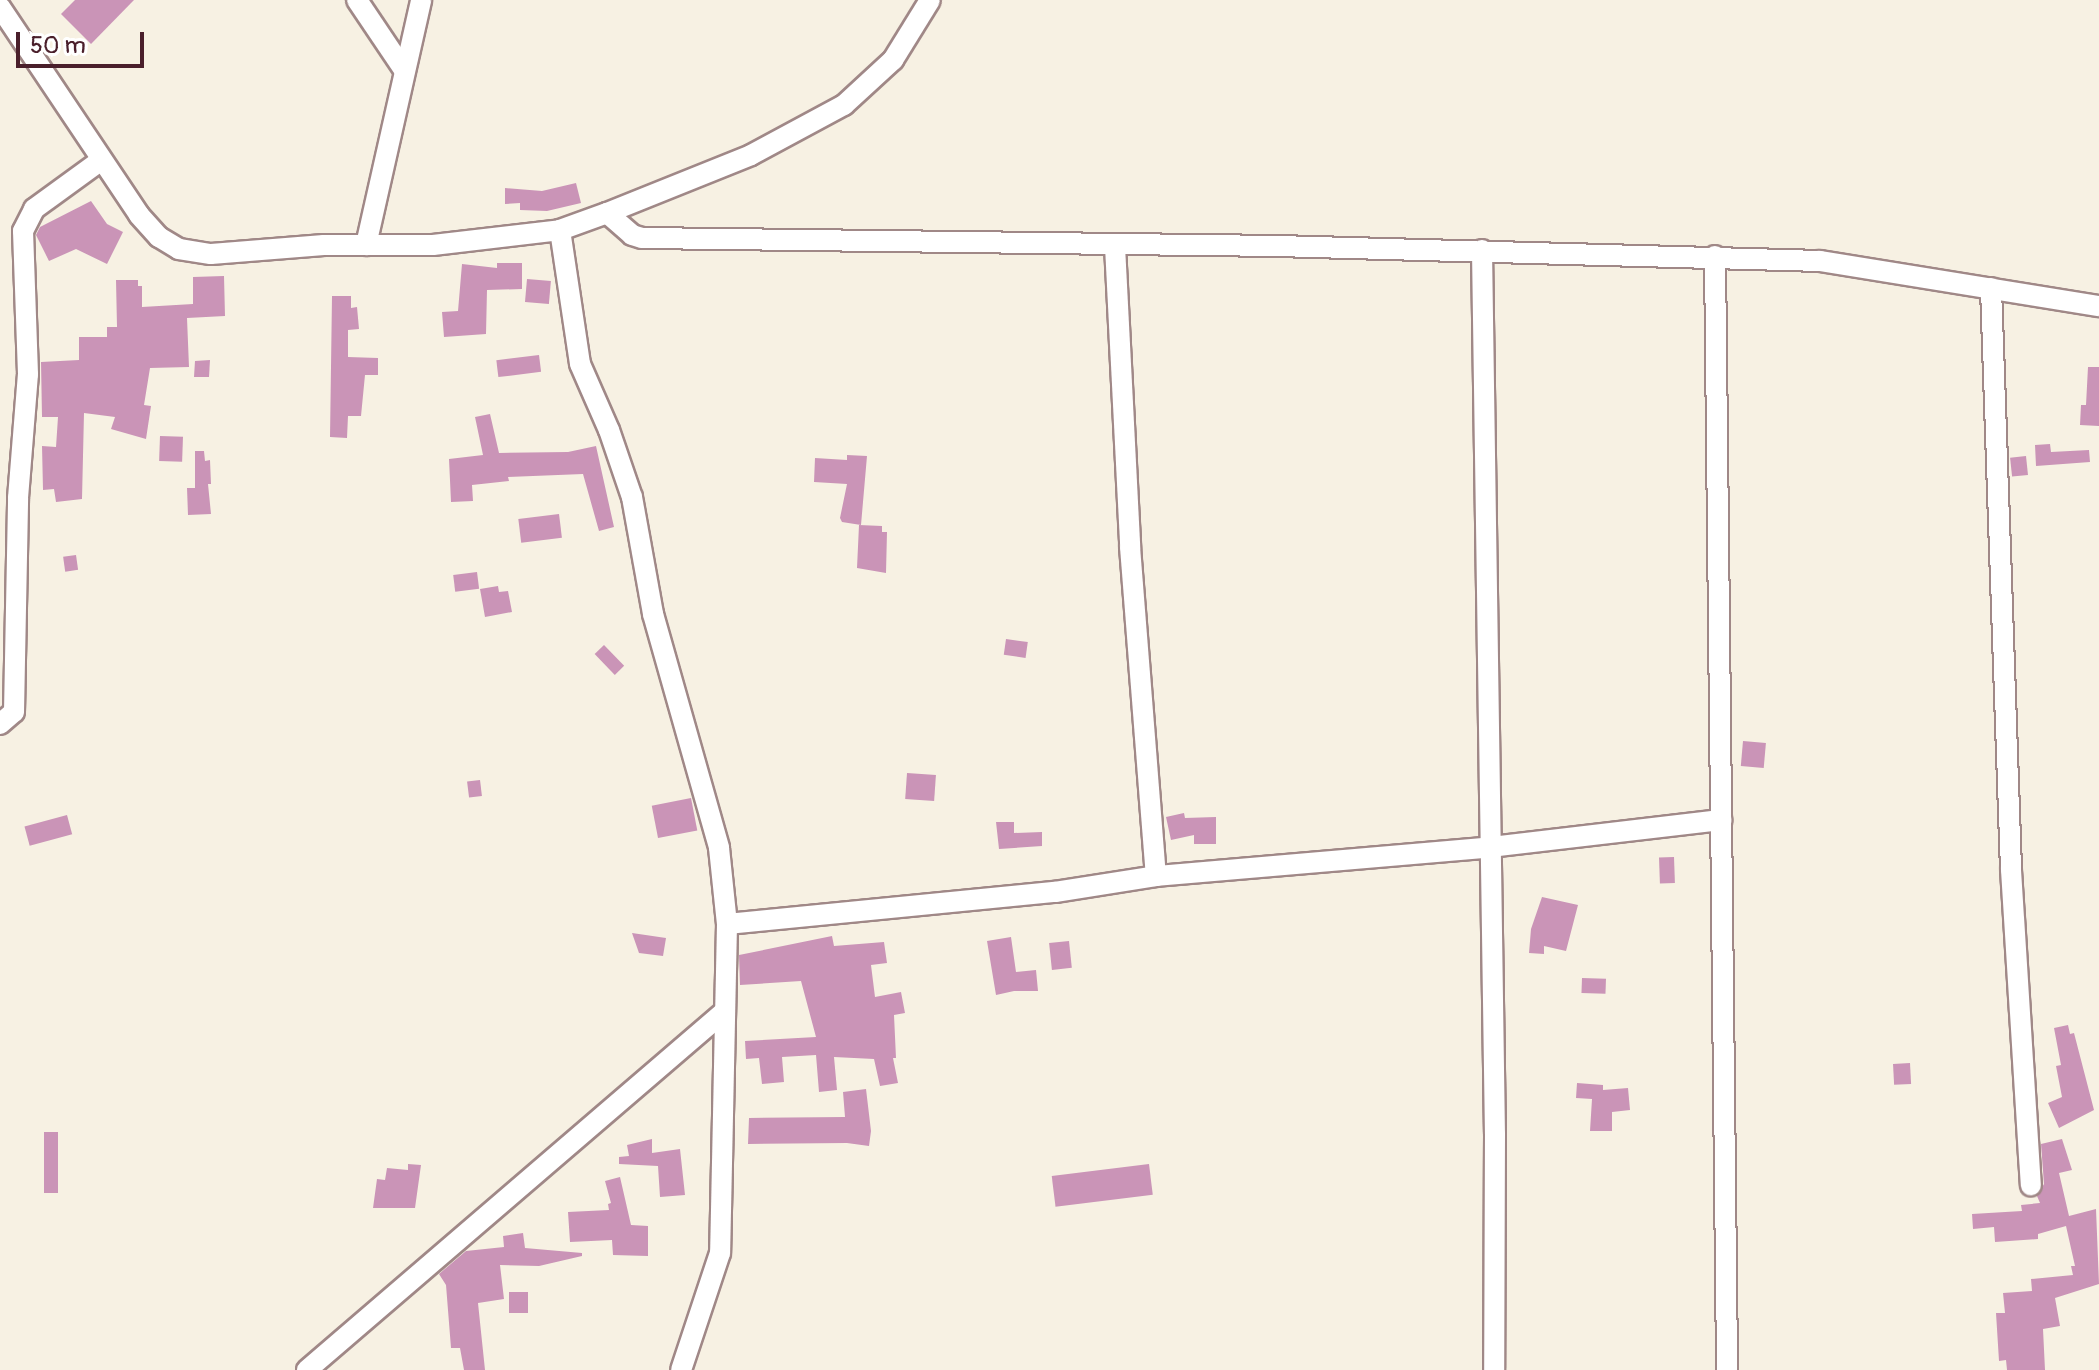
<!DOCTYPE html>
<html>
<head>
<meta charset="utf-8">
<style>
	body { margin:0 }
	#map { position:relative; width:2099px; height:1370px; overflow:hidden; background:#f7f1e3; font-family:Pangolin,sans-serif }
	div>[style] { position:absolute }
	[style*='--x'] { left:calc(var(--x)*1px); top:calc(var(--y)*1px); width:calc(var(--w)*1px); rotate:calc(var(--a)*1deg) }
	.building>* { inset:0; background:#ca94b7; transform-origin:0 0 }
	.roads { filter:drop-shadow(2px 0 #a08887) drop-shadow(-2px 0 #a08887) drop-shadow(0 2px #a08887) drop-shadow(0 -2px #a08887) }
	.minor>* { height:20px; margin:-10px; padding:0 10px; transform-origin:10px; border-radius:10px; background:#fff }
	span { translate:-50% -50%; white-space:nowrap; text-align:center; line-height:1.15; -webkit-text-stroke:6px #fff; paint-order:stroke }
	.scale { position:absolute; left:16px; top:32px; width:128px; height:36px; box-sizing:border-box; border:4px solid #4a1f2b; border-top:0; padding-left:10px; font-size:24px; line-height:28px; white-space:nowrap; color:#4a1f2b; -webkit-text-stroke:6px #fff; paint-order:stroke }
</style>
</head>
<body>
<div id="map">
	<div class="building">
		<i style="clip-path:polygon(75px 0,134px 0,91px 44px,61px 14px)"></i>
		<i style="clip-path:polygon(576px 183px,581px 203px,547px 211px,520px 210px,520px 203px,505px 204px,505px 188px,542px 191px)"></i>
		<i style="clip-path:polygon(91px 201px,107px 224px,123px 232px,107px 264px,76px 249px,49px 261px,36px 235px,40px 227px)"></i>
		<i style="clip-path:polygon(497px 263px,522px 263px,522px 289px,487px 290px,486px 334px,444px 337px,442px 312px,458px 311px,462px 264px,497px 268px)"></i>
		<i style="clip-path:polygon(224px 276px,225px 316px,187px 318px,189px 367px,150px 368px,144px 405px,151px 406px,146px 439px,111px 429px,115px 417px,84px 413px,82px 499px,56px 502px,54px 489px,43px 490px,42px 446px,56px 447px,58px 417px,42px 417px,41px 362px,79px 360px,79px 337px,107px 337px,107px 327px,117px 327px,116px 280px,138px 280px,138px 286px,142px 286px,142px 307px,193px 304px,193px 277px)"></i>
		<i style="left:527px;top:279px;width:24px;height:23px;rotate:5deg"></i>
		<i style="clip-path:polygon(332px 296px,351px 296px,351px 308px,357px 307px,359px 329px,348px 330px,348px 357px,378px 358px,378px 375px,365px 375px,361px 416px,348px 416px,347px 438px,330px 437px)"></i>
		<i style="left:539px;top:355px;width:17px;height:43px;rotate:83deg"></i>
		<i style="clip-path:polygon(210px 360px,209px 377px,194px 377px,195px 361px)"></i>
		<i style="clip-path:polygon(2088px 367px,2099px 367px,2099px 426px,2080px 425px,2081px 405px,2086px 405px)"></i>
		<i style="clip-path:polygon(490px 414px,499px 453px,568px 452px,596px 446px,614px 527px,599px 531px,583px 474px,508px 477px,509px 481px,472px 485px,473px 501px,451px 502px,449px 459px,483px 455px,475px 417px)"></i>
		<i style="left:160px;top:436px;width:23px;height:25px;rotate:2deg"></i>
		<i style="clip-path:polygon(2050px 444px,2051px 452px,2089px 450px,2090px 462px,2036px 466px,2035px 445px)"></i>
		<i style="clip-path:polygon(195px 451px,204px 451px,205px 461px,210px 460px,211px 484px,208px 484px,211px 514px,188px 515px,187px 488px,195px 488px)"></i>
		<i style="clip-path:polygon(847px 455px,867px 456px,861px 525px,842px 522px,840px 518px,847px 484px,814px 482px,815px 458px,847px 460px)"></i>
		<i style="left:2026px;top:456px;width:19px;height:16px;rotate:84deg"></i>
		<i style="left:559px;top:514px;width:24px;height:41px;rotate:83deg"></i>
		<i style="clip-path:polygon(859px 525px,882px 526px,882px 532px,887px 532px,886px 573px,857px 568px)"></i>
		<i style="left:76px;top:555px;width:15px;height:13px;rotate:82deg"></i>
		<i style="left:477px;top:572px;width:17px;height:24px;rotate:83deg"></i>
		<i style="clip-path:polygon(498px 586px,499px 592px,508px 591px,512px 612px,485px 617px,480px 589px)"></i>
		<i style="left:1006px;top:639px;width:22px;height:16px;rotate:8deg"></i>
		<i style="left:604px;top:645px;width:29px;height:13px;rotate:46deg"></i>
		<i style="left:1743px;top:741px;width:23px;height:25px;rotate:5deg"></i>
		<i style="left:907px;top:773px;width:29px;height:26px;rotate:4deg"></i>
		<i style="left:480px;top:780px;width:16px;height:13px;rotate:83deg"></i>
		<i style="left:691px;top:798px;width:33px;height:40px;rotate:79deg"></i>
		<i style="clip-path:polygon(1184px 813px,1185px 818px,1216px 817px,1216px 844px,1194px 844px,1194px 835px,1171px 840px,1166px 817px)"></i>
		<i style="left:67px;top:815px;width:20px;height:44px;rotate:75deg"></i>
		<i style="clip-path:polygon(996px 822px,1014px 822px,1014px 833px,1042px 832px,1042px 846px,999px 849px)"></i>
		<i style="left:1674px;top:857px;width:26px;height:15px;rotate:88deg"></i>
		<i style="clip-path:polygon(1542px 897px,1578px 905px,1566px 951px,1544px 946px,1544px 954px,1529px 953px,1531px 929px)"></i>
		<i style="clip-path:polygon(632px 933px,666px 938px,663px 956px,639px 953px)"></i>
		<i style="clip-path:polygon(832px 936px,834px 946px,884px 942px,887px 963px,871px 965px,875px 997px,901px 992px,905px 1013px,894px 1015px,896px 1058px,893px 1058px,898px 1083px,880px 1086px,874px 1059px,834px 1057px,837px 1090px,819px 1092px,816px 1055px,782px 1057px,784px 1082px,762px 1084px,759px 1058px,746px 1059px,745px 1041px,816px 1037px,801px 981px,740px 985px,739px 955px)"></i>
		<i style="clip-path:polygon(1011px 937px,1016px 972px,1036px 970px,1038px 991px,1014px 991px,996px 995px,987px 941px)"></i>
		<i style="left:1069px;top:941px;width:27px;height:20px;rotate:84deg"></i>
		<i style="left:1582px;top:978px;width:24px;height:15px;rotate:2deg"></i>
		<i style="clip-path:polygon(2068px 1025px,2070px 1034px,2074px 1033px,2094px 1110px,2059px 1128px,2048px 1103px,2062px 1097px,2056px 1066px,2061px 1065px,2054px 1028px)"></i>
		<i style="left:1910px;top:1063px;width:21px;height:17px;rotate:87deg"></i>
		<i style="clip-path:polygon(1577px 1083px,1603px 1085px,1603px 1090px,1628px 1088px,1630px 1110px,1612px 1112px,1612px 1131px,1590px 1131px,1592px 1099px,1576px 1098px)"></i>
		<i style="clip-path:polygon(866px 1089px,871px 1131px,869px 1146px,847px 1143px,748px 1144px,749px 1118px,845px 1117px,843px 1092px)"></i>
		<i style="left:44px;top:1132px;width:14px;height:61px"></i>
		<i style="clip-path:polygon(652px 1139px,652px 1153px,680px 1149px,685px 1195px,660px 1197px,658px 1166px,619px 1164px,619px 1157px,629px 1156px,627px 1145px)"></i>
		<i style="clip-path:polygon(2062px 1139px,2072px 1170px,2059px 1173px,2069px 1216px,2096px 1209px,2099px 1284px,2055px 1298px,2060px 1326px,2043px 1329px,2045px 1370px,2007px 1370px,2006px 1360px,1999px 1361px,1996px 1313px,2005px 1313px,2003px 1293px,2032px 1291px,2031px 1279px,2073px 1275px,2071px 1266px,2075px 1266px,2066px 1226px,2038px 1234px,2038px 1239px,1995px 1242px,1994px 1227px,1973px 1229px,1972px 1214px,2022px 1211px,2021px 1205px,2040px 1203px,2037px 1196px,2044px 1184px,2041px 1144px)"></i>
		<i style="clip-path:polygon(408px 1164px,421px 1165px,415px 1208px,373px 1208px,377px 1179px,385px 1180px,387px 1168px,408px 1170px)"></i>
		<i style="left:1149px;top:1164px;width:31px;height:98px;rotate:83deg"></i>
		<i style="clip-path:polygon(620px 1177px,631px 1225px,648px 1226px,648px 1256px,613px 1255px,612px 1240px,570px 1242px,568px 1212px,609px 1210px,608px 1204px,611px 1203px,605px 1181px)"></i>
		<i style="clip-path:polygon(523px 1233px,525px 1248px,582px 1253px,582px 1256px,539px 1266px,500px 1265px,504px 1299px,478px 1303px,485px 1370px,464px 1370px,460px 1348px,451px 1348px,446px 1285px,439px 1274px,466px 1251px,504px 1247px,503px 1236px)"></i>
		<i style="left:509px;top:1292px;width:19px;height:21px"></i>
	</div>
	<div class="roads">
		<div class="minor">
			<i style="--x:357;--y:0;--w:84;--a:56.1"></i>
			<i style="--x:0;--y:7;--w:250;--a:56.2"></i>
			<i style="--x:139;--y:215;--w:30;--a:48"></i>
			<i style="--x:159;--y:237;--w:23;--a:31"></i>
			<i style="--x:179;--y:249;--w:32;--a:9"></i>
			<i style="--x:211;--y:254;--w:113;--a:-4.6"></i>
			<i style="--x:324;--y:245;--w:109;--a:0"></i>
			<i style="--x:433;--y:245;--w:128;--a:-6.7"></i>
			<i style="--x:560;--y:230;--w:50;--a:-19.9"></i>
			<i style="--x:607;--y:213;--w:155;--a:-21.9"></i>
			<i style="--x:751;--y:155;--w:106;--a:-28.3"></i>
			<i style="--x:844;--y:105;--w:67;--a:-42.6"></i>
			<i style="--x:893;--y:60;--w:70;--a:-58.3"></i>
			<i style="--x:607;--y:213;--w:33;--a:41"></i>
			<i style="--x:632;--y:235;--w:10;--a:17"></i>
			<i style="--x:642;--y:238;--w:635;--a:0.72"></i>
			<i style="--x:1277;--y:246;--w:543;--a:1.58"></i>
			<i style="--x:1820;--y:261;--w:283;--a:9.2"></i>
			<i style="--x:560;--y:230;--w:135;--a:81.5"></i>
			<i style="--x:580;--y:364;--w:72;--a:66.3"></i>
			<i style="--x:609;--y:430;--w:71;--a:71.1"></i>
			<i style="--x:632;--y:497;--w:119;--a:79.8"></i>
			<i style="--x:653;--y:614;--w:243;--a:74.2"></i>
			<i style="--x:719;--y:848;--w:76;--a:84"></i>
			<i style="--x:727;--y:924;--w:329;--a:91.2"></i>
			<i style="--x:720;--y:1253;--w:123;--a:108.4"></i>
			<i style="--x:366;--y:245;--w:251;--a:-77.3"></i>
			<i style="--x:1115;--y:246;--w:301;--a:87.1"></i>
			<i style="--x:1130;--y:547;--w:330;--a:85.5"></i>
			<i style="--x:1482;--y:250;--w:884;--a:89.16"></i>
			<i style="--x:1495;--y:1134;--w:236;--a:90.2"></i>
			<i style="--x:1715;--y:256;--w:1114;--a:89.38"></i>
			<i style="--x:1991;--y:288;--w:582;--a:88.03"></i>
			<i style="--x:2011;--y:870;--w:316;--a:86.4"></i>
			<i style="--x:0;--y:724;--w:18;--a:-41"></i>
			<i style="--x:14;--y:712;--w:214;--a:-88.9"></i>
			<i style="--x:18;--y:498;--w:124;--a:-85.4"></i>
			<i style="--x:28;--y:374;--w:143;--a:-92"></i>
			<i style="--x:23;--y:231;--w:25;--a:-63"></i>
			<i style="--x:34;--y:209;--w:82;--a:-36"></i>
			<i style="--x:727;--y:924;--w:330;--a:-5.6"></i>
			<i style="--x:1055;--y:892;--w:102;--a:-9"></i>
			<i style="--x:1156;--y:876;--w:336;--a:-4.9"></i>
			<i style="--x:1491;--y:847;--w:232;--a:-6.7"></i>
			<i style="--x:307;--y:1370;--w:551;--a:-40.66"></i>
		</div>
	</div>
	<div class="scale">50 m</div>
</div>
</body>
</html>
